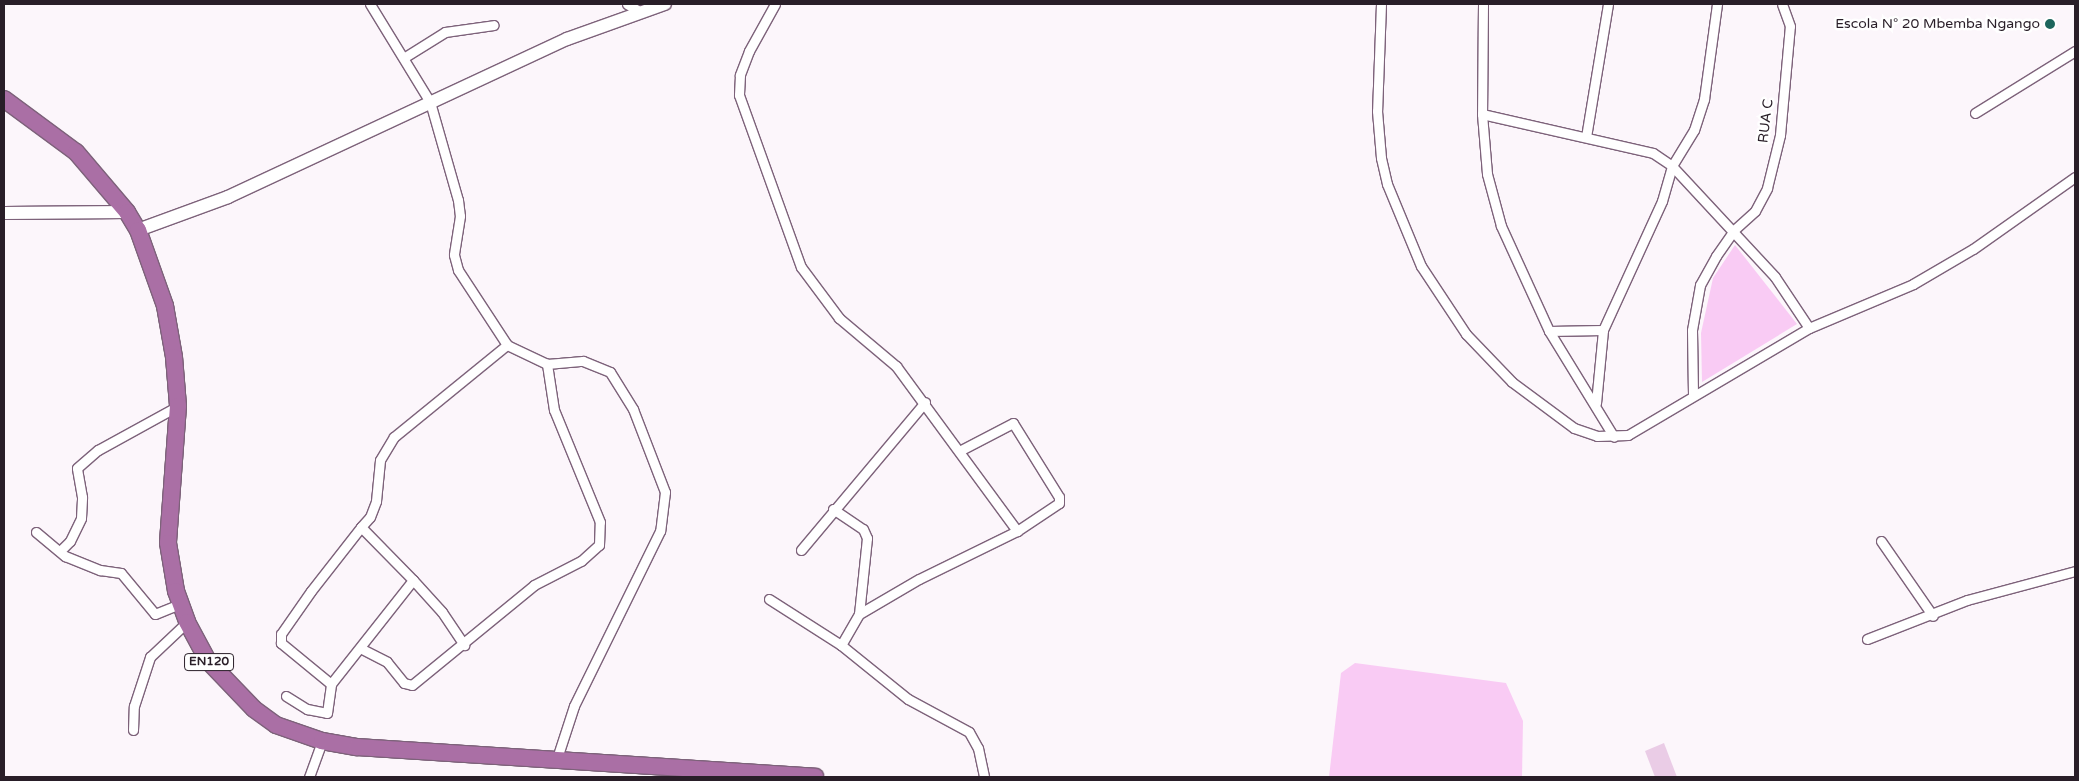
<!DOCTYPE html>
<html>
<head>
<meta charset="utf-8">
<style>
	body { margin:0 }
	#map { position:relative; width:2079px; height:781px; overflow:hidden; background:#fcf6fb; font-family:"Varela Round",sans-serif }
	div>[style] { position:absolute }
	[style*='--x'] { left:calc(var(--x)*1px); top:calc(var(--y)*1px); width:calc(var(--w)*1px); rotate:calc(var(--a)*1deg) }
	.green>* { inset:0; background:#f9cbf4 }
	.building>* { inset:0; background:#eacce6 }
	.roads { filter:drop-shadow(1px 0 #7d627a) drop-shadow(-1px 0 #7d627a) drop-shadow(0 1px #7d627a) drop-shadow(0 -1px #7d627a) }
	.street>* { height:9px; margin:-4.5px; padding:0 4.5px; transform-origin:4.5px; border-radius:4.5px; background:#fff }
	.secondary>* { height:12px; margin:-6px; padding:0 6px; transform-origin:6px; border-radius:6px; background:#fff }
	.highway>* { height:16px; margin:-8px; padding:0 8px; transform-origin:8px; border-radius:8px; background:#aa6fa5 }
	.dots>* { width:14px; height:14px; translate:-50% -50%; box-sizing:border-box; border:2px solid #fff; border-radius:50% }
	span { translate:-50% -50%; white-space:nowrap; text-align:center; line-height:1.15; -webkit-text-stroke:5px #fff; paint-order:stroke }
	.shield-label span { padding:1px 4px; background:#fff; border:1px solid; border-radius:4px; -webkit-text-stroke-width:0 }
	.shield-label { font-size:12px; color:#291e28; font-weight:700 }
	.poi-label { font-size:14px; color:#291e28 }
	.right { translate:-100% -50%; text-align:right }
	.street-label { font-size:14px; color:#291e28 }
	.frame { position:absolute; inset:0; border:5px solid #291e28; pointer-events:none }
</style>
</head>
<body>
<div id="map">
	<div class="green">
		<i style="clip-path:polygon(1735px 245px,1797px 324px,1702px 382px,1701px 333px,1713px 278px)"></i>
		<i style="clip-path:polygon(1355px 663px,1506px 683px,1523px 721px,1522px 777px,1329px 777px,1341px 673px)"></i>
	</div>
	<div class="building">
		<i style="clip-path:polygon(1664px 743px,1677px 777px,1655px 777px,1645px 751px)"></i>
	</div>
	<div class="roads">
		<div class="street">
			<i style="--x:370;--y:4;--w:115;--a:58.5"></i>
			<i style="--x:430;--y:102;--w:102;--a:74.1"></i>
			<i style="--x:458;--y:200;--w:16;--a:83"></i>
			<i style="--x:460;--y:216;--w:39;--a:99"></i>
			<i style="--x:454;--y:255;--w:16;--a:75"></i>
			<i style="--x:458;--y:270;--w:90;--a:56.8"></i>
			<i style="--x:507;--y:345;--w:44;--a:25.4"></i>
			<i style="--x:547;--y:364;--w:36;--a:-5"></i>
			<i style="--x:583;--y:361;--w:29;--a:22"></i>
			<i style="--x:610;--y:372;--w:44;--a:58.1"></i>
			<i style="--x:633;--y:409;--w:89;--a:68.9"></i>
			<i style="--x:665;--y:492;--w:39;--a:97"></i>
			<i style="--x:660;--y:531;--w:195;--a:116.2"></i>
			<i style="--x:574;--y:706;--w:55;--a:108.1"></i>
			<i style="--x:627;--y:4;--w:14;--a:30"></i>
			<i style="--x:775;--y:4;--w:54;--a:119"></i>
			<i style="--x:749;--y:51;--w:26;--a:111"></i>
			<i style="--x:740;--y:75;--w:20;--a:93"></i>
			<i style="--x:739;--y:95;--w:183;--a:70.2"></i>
			<i style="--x:801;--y:267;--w:64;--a:53.3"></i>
			<i style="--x:839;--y:318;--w:75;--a:40.1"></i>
			<i style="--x:896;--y:366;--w:205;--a:53.7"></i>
			<i style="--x:1381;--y:4;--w:107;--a:92.1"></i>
			<i style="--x:1377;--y:111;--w:47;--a:85.1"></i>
			<i style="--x:1381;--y:158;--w:27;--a:77"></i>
			<i style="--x:1387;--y:184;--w:89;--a:67.5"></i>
			<i style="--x:1421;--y:266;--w:82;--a:56.5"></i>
			<i style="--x:1466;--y:334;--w:66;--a:46.2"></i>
			<i style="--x:1512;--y:382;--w:77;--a:36.6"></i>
			<i style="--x:1574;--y:428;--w:24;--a:19"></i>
			<i style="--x:1597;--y:436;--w:31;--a:-2"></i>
			<i style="--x:1628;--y:435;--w:210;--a:-30.6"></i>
			<i style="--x:1809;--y:328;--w:113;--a:-22.9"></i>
			<i style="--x:1913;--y:284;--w:69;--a:-30.3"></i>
			<i style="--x:1973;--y:249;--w:125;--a:-35.2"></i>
			<i style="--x:1483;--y:4;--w:110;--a:90.5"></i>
			<i style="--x:1482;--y:114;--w:60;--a:85.2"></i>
			<i style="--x:1487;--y:174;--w:54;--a:74.9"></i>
			<i style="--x:1501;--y:226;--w:115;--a:65.4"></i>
			<i style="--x:1549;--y:331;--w:124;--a:58.5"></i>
			<i style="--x:405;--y:57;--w:47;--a:-32"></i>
			<i style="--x:445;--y:32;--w:49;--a:-8.1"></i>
			<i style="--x:1975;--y:113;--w:118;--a:-31.8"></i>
			<i style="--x:1482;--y:114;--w:175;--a:12.8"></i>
			<i style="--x:1653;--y:153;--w:23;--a:34"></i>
			<i style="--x:1672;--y:166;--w:151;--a:47.1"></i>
			<i style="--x:1775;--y:277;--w:61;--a:56.3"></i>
			<i style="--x:1586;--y:137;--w:135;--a:-80.6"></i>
			<i style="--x:1549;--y:331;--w:54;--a:-1.1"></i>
			<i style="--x:1693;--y:394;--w:64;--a:-90.9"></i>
			<i style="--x:1692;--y:330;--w:46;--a:-79.9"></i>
			<i style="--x:1700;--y:285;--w:33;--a:-61"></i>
			<i style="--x:1716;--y:256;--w:32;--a:-55"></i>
			<i style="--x:1734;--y:230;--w:28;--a:-42"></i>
			<i style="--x:1755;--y:211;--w:26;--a:-62"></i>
			<i style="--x:1767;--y:188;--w:55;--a:-76.2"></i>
			<i style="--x:1780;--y:135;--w:109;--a:-84.8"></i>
			<i style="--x:1790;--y:26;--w:23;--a:-110"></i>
			<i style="--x:1596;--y:403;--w:73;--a:-84.5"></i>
			<i style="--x:1603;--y:330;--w:142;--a:-65.4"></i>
			<i style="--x:1662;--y:201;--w:36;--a:-74"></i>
			<i style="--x:1672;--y:166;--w:42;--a:-58.6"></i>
			<i style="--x:1694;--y:130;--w:33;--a:-72"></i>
			<i style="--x:1704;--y:99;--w:96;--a:-82.2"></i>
			<i style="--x:833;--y:509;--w:36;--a:34"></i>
			<i style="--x:863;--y:529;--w:10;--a:66"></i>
			<i style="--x:867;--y:538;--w:76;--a:96"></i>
			<i style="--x:859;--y:614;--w:36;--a:120"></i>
			<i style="--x:361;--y:527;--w:74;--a:45.5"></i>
			<i style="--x:413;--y:580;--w:132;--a:128.3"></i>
			<i style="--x:331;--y:684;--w:65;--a:-140.6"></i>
			<i style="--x:281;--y:643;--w:9;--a:-90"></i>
			<i style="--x:281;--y:634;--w:52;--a:-55.1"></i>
			<i style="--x:311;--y:591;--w:81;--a:-52"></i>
			<i style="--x:361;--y:527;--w:13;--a:-48"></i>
			<i style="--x:370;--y:517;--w:17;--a:-69"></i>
			<i style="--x:376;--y:501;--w:41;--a:-84.4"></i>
			<i style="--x:380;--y:460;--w:27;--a:-59"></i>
			<i style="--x:394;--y:437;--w:146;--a:-39.2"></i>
			<i style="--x:36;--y:532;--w:38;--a:40"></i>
			<i style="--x:65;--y:556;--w:38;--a:22"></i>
			<i style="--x:100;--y:570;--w:21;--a:8"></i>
			<i style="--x:121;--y:573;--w:53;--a:50.3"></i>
			<i style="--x:155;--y:614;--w:27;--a:-22"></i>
			<i style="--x:1881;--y:541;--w:91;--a:55.3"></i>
			<i style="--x:801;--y:550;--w:193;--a:-50"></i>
			<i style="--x:60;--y:551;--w:14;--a:-45"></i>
			<i style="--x:70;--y:541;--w:25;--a:-64"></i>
			<i style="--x:81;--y:518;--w:21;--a:-87"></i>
			<i style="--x:82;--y:497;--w:29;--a:-100"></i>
			<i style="--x:77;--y:468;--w:28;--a:-41"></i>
			<i style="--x:98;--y:450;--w:91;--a:-28.8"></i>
			<i style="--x:413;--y:580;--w:43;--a:47.8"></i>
			<i style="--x:442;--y:612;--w:40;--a:56"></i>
			<i style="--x:769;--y:599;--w:85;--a:32.6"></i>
			<i style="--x:841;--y:645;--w:86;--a:38.9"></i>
			<i style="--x:908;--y:699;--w:69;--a:28.4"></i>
			<i style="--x:969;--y:732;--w:18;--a:61"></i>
			<i style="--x:978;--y:748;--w:30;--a:78"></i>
			<i style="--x:859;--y:614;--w:69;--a:-30.3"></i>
			<i style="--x:919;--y:579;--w:109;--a:-26.1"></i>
			<i style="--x:1017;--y:531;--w:50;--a:-33.7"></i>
			<i style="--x:1059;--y:503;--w:6;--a:-90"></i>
			<i style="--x:1059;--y:497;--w:87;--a:-121.9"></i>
			<i style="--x:1013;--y:423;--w:59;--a:152.6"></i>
			<i style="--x:1867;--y:639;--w:107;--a:-21.3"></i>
			<i style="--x:1967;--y:600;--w:112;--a:-15"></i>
			<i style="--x:360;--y:648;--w:30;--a:27"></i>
			<i style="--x:387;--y:662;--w:27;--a:51"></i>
			<i style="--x:404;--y:683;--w:8;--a:14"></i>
			<i style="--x:412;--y:685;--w:158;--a:-39.3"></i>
			<i style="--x:534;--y:585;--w:53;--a:-27.1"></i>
			<i style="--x:581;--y:561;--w:24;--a:-42"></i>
			<i style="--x:599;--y:545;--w:23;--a:-88"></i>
			<i style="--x:600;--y:522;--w:121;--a:-112.3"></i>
			<i style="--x:554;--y:410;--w:47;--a:-98.7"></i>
			<i style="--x:286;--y:696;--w:25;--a:32"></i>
			<i style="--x:307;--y:709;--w:20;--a:11"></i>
			<i style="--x:327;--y:713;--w:29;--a:-82"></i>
			<i style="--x:133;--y:730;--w:24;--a:-88"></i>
			<i style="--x:134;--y:706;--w:52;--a:-71.9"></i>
			<i style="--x:150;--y:657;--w:51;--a:-43.4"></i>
			<i style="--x:309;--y:777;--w:38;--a:-70"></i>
		</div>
		<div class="secondary">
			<i style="--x:4;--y:213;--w:123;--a:-0.5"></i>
			<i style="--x:138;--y:230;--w:96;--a:-20.1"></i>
			<i style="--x:228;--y:197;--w:374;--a:-25"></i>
			<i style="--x:567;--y:39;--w:104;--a:-19.7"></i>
		</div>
		<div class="highway">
			<i style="--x:4;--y:99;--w:89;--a:36.4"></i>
			<i style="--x:76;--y:152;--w:79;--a:49.6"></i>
			<i style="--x:127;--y:212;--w:21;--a:59"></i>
			<i style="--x:138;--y:230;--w:81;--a:70.4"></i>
			<i style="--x:165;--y:306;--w:52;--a:80"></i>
			<i style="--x:174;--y:357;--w:49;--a:85.3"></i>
			<i style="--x:178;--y:406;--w:137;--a:94.2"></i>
			<i style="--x:168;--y:543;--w:49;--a:80.5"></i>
			<i style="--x:176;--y:591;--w:33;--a:70"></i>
			<i style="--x:187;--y:622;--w:44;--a:61.7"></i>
			<i style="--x:208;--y:661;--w:66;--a:46.2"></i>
			<i style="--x:254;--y:709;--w:27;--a:36"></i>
			<i style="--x:276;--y:725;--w:49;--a:19.2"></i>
			<i style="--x:322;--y:741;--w:36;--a:10"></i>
			<i style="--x:357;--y:747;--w:459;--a:3.7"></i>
		</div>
	</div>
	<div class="dots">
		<i style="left:2050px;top:24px;background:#1d665d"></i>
	</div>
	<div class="shield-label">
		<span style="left:209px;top:662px">EN120</span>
	</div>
	<div class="poi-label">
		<span class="right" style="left:2040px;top:24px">Escola N° 20 Mbemba Ngango</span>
	</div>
	<div class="street-label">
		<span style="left:1766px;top:121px;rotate:-83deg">RUA C</span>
	</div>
	<div class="frame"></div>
</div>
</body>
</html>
